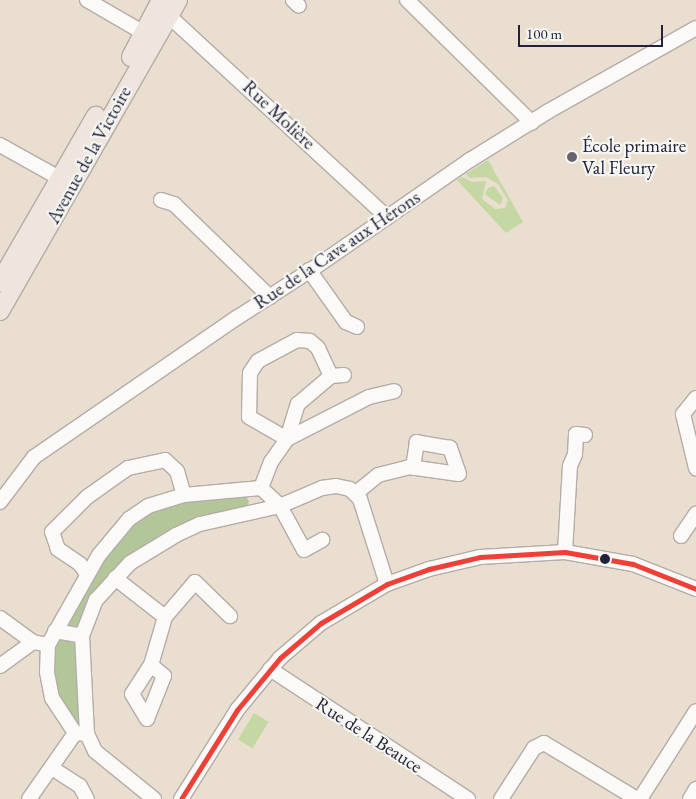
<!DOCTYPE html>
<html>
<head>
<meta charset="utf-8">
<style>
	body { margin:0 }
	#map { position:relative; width:696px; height:799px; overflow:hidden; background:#eaded0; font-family:"EB Garamond",serif }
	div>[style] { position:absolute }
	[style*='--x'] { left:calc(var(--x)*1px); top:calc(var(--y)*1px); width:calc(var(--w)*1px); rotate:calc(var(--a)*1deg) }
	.green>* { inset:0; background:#c5d7a2; transform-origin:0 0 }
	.forest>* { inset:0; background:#b2c699 }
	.roads { filter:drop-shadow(1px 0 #b4aca6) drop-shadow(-1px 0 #b4aca6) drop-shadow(0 1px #b4aca6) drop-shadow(0 -1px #b4aca6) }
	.minor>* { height:14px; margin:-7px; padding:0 7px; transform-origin:7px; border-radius:7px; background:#fcfaf8 }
	.major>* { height:18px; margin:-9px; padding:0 9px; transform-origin:9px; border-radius:9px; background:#efe5de }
	.bus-1>* { height:5px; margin:-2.5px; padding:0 2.5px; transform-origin:2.5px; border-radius:2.5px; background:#ef4038 }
	.dots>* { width:14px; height:14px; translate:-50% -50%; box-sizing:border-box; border:2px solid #f6f6f2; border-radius:50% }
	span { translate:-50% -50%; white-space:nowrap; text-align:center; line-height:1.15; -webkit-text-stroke:4.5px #f6f6f2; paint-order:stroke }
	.street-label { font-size:19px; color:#22223b }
	.poi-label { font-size:19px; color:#22223b }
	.left { translate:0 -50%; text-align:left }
	.scale { position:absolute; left:518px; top:25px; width:145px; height:22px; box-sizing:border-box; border:2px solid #22223b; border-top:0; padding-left:6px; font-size:15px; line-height:18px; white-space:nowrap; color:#22223b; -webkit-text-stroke:4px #f6f6f2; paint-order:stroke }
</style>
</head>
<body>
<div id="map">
	<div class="green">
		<i style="clip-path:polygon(488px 160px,523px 222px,506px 233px,457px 180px,462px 177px,472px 182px,486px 181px,482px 199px,495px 209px,505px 208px,508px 200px,498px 184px,486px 177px,470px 178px,466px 174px)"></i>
		<i style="clip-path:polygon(494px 186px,503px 198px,500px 205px,485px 194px,488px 188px)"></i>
		<i style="left:254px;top:713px;width:17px;height:31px;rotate:31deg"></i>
	</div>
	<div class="forest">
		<i style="clip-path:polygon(244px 495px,249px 501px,247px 508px,125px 560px,100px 585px,79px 624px,74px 628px,66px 626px,89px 574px,137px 516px,175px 500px)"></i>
		<i style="clip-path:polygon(59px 637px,77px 641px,83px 723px,78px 726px,73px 724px,50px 681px,54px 642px)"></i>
	</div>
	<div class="roads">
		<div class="minor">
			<i style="--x:87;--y:0;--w:66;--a:30.1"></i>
			<i style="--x:293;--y:0;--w:8;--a:45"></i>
			<i style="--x:407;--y:0;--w:175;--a:44.5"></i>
			<i style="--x:169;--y:16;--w:297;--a:42.7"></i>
			<i style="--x:0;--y:145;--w:68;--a:29.2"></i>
			<i style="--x:161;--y:200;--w:14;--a:17"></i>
			<i style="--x:174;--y:204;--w:134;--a:44.1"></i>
			<i style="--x:309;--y:270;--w:64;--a:54.6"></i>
			<i style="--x:346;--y:322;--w:12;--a:24"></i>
			<i style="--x:331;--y:376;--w:13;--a:-4"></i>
			<i style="--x:696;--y:398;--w:21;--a:129"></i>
			<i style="--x:683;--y:414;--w:56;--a:76.5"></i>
			<i style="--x:287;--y:439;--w:92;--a:-27.1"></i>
			<i style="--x:369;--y:397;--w:26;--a:-13"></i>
			<i style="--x:261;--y:488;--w:28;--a:-69"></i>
			<i style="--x:271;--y:462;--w:28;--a:-55"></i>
			<i style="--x:287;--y:439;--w:37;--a:-73"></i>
			<i style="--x:298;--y:404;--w:43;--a:-40.3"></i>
			<i style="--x:331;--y:376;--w:31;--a:-115"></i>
			<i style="--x:318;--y:348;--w:11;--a:-139"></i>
			<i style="--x:310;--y:341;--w:13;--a:-176"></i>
			<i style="--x:297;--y:340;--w:44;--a:151.7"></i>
			<i style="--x:258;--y:361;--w:14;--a:124"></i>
			<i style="--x:250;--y:373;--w:44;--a:91.3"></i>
			<i style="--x:249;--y:417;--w:44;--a:30.1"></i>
			<i style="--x:356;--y:493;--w:28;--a:-39"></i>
			<i style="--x:378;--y:475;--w:32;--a:-14"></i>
			<i style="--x:409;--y:467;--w:50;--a:8"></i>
			<i style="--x:459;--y:474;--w:28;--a:-109"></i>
			<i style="--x:450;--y:448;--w:34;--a:-170"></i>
			<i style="--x:417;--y:442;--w:26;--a:99"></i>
			<i style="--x:0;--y:502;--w:56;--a:-52.9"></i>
			<i style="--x:34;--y:457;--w:247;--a:-34.5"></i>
			<i style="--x:238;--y:317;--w:90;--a:-32.8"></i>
			<i style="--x:314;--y:268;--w:190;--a:-34.7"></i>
			<i style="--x:470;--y:160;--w:91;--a:-31.9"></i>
			<i style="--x:547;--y:112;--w:171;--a:-29.4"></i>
			<i style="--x:681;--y:536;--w:27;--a:-56"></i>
			<i style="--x:565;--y:552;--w:86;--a:-86.7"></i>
			<i style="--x:570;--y:466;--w:13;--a:-67"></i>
			<i style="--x:575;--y:454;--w:20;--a:-87"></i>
			<i style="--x:576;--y:434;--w:9;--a:6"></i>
			<i style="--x:87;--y:574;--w:12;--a:-125"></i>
			<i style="--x:80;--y:564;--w:27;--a:-146"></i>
			<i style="--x:58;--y:549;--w:18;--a:-109"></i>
			<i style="--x:52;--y:532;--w:49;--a:-45"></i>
			<i style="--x:87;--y:497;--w:50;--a:-35.3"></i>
			<i style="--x:128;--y:468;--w:38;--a:-12"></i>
			<i style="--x:165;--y:460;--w:16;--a:43"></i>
			<i style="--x:177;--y:471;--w:25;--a:74"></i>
			<i style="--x:115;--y:578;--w:63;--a:38"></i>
			<i style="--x:0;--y:618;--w:41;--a:36"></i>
			<i style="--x:55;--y:631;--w:27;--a:10"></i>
			<i style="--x:151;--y:665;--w:17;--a:40"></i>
			<i style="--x:164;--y:676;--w:46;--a:111.6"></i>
			<i style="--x:147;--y:719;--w:29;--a:-121"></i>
			<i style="--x:132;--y:694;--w:35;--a:-57"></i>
			<i style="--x:151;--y:665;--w:50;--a:-73.7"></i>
			<i style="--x:165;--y:617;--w:46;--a:-49.4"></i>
			<i style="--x:195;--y:582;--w:49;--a:44.2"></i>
			<i style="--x:0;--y:666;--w:41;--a:-36"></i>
			<i style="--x:33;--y:642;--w:15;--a:11"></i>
			<i style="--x:270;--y:669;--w:237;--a:33.3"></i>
			<i style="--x:87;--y:734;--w:12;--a:-175"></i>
			<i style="--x:75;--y:733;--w:42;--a:-123.3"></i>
			<i style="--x:52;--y:698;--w:26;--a:-101"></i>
			<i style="--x:47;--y:672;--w:27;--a:-88"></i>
			<i style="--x:48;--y:645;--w:103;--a:-60.5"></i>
			<i style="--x:99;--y:555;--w:47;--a:-50.2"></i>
			<i style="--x:129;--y:519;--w:23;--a:-34"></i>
			<i style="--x:148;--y:506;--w:38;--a:-17"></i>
			<i style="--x:184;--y:495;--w:77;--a:-5.2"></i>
			<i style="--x:261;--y:488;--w:26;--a:43"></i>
			<i style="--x:280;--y:506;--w:50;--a:61.4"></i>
			<i style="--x:304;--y:550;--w:21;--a:-29"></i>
			<i style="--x:52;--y:768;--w:33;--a:33"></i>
			<i style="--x:80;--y:786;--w:15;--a:62"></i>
			<i style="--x:29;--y:799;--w:80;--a:-55.1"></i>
			<i style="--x:154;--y:799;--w:76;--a:-140.9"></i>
			<i style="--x:95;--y:751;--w:19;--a:-115"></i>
			<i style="--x:87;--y:734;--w:98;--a:-92.9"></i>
			<i style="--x:82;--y:636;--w:39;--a:-69"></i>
			<i style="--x:96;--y:600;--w:50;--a:-47.4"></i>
			<i style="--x:130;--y:563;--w:54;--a:-31.3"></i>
			<i style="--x:176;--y:535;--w:26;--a:-25"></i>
			<i style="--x:200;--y:524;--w:82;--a:-12.7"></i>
			<i style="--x:280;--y:506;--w:46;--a:-23.2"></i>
			<i style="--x:322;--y:488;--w:14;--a:-8"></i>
			<i style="--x:336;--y:486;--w:14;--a:12"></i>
			<i style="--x:350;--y:489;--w:14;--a:45"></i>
			<i style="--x:360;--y:499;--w:89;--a:72.4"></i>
			<i style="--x:181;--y:799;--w:105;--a:-57.8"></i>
			<i style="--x:237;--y:710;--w:67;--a:-50.4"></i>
			<i style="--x:280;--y:658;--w:54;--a:-40.5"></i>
			<i style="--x:321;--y:623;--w:77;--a:-30.6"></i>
			<i style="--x:387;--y:584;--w:45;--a:-19.7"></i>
			<i style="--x:429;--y:569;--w:52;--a:-13.2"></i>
			<i style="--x:480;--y:557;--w:85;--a:-3.4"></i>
			<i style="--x:565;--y:552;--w:69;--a:10"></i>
			<i style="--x:633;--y:564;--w:68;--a:21.6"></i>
			<i style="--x:501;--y:799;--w:61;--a:-57.1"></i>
			<i style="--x:534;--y:748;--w:11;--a:-27"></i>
			<i style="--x:544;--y:743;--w:109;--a:31.1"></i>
			<i style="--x:640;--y:799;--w:104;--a:-57.5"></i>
			<i style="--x:690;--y:799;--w:12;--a:-59"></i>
		</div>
		<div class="major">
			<i style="--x:131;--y:57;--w:64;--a:-62.2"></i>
			<i style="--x:0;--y:282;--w:192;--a:-60"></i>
			<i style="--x:0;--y:311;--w:358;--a:-60.2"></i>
		</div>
	</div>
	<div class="bus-1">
		<i style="--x:181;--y:799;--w:105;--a:-57.8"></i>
		<i style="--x:237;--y:710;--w:67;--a:-50.4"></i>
		<i style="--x:280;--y:658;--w:54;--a:-40.5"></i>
		<i style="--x:321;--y:623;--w:77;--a:-30.6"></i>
		<i style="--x:387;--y:584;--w:45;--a:-19.7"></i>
		<i style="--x:429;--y:569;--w:52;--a:-13.2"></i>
		<i style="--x:480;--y:557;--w:85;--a:-3.4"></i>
		<i style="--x:565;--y:552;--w:69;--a:10"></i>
		<i style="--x:633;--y:564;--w:68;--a:21.6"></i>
	</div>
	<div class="dots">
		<i style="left:572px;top:157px;background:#68646f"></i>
		<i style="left:605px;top:559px;background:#22223b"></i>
	</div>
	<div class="street-label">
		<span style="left:279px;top:115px;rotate:43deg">Rue Molière</span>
		<span style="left:89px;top:155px;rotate:-61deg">Avenue de la Victoire</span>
		<span style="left:337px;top:250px;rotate:-34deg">Rue de la Cave aux Hérons</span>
		<span style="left:369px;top:735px;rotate:33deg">Rue de la Beauce</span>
	</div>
	<div class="poi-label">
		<span class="left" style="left:582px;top:157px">École primaire<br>Val Fleury</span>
	</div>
	<div class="scale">100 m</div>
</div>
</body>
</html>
